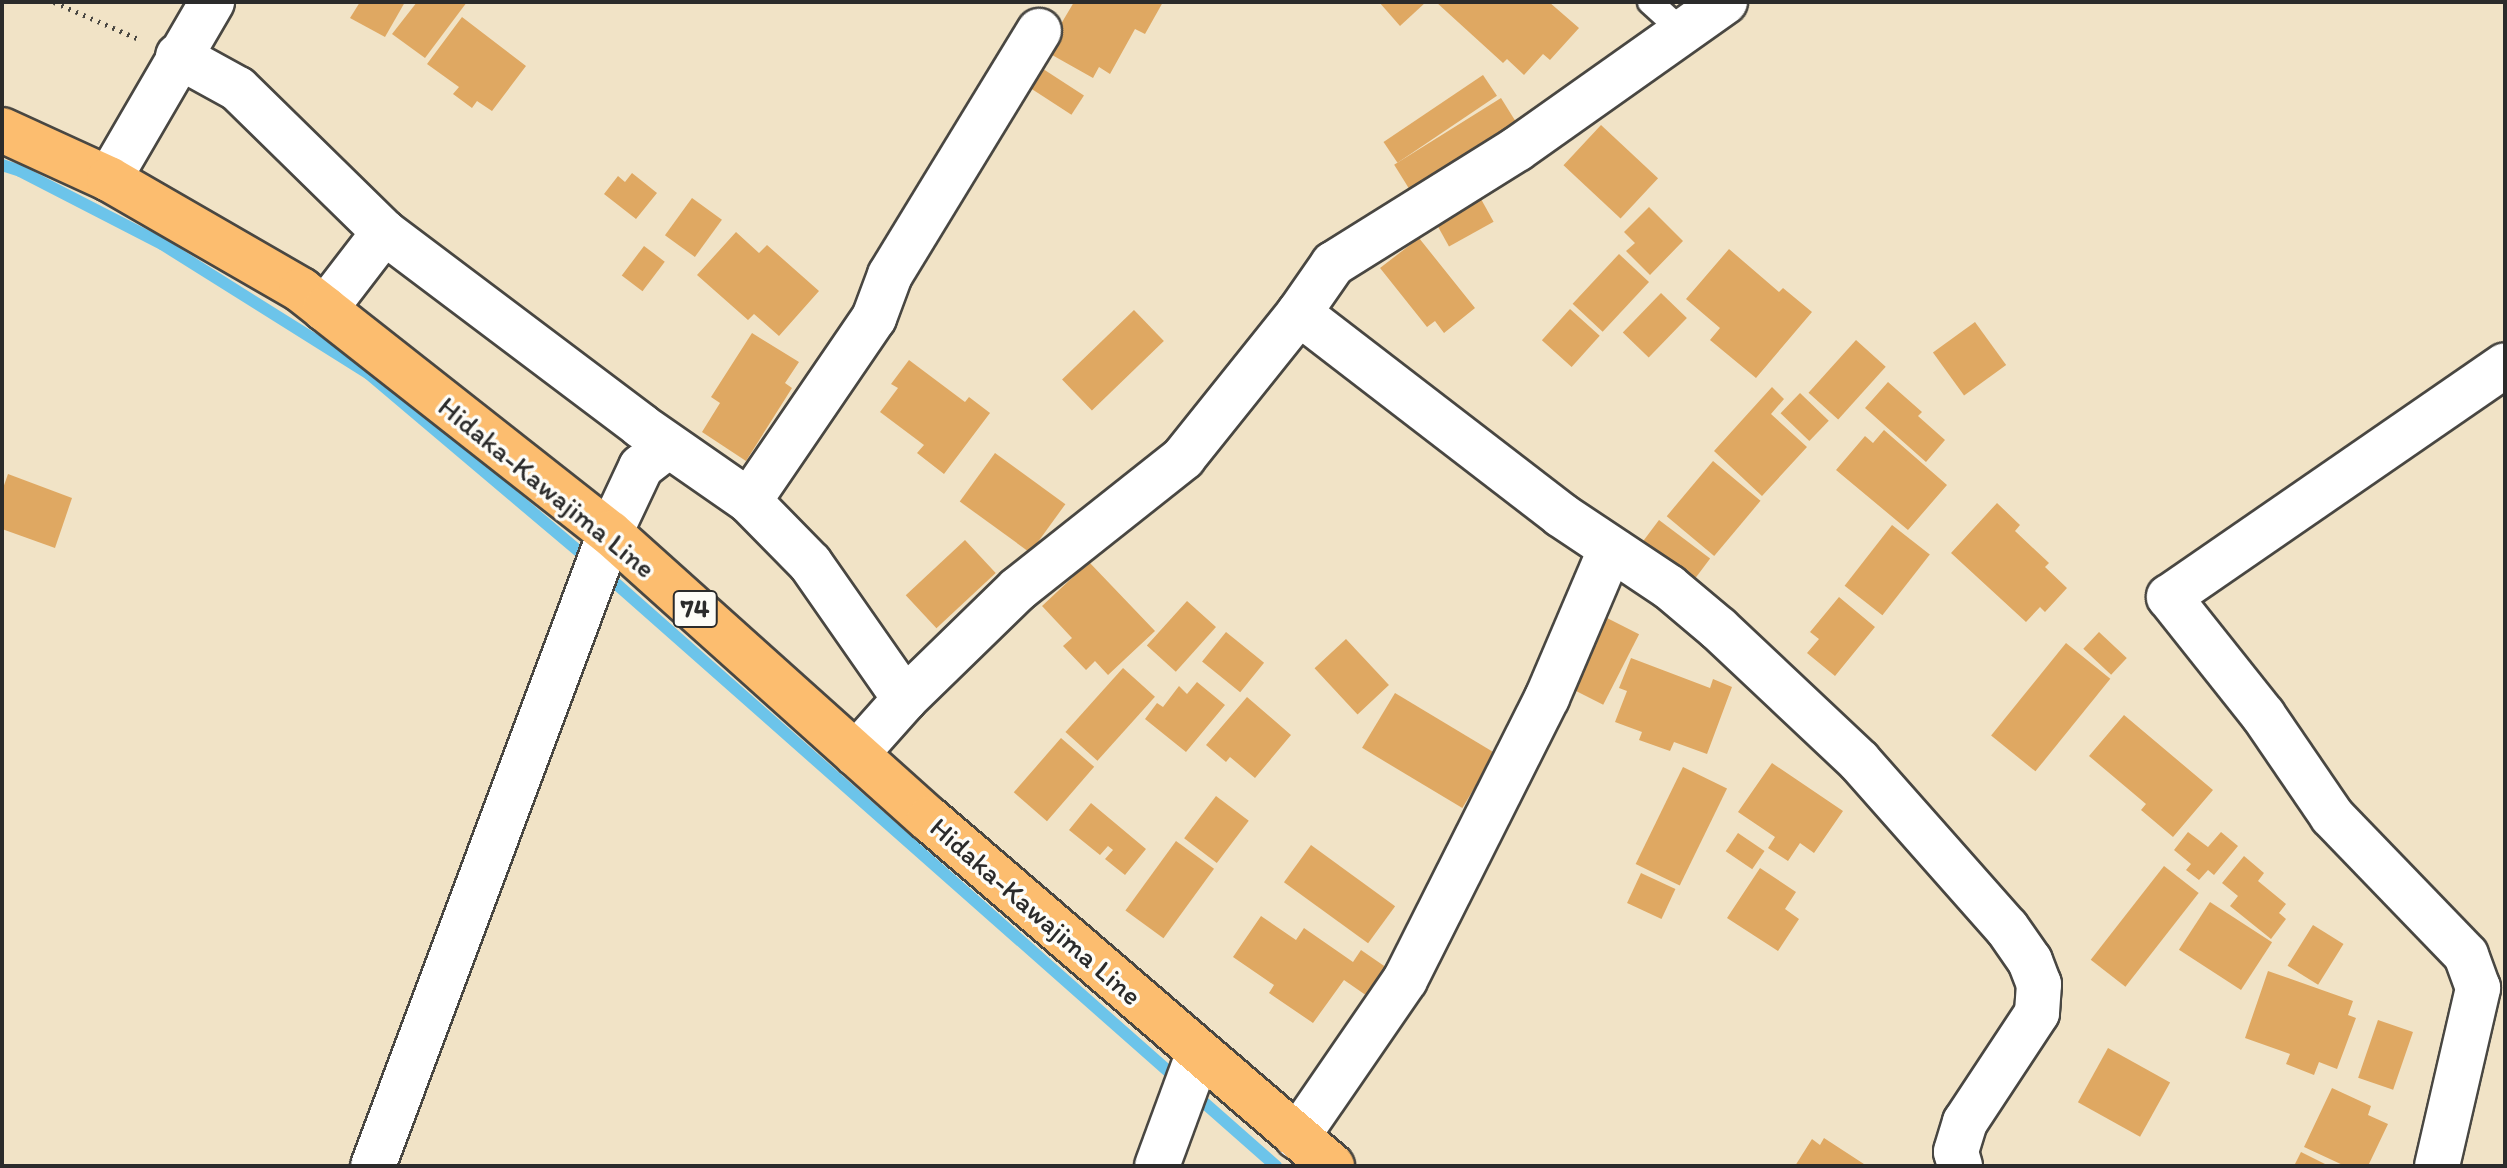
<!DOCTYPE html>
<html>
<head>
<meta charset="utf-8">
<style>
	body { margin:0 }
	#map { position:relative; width:2507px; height:1168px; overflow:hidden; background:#f1e3c6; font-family:Itim,sans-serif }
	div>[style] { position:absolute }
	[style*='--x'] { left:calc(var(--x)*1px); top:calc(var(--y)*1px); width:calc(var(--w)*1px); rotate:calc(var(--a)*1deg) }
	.stream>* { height:12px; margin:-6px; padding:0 6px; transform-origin:6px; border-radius:6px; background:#6cc4ea }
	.building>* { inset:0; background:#dfa862; transform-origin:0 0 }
	.path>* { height:5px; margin-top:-2.5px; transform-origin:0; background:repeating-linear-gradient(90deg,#494742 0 2px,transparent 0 8px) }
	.roads { filter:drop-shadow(2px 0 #494742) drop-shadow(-2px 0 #494742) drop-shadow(0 2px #494742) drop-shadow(0 -2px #494742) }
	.service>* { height:24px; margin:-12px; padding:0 12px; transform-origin:12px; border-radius:12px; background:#fff }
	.minor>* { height:44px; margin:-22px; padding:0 22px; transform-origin:22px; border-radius:22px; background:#fff }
	.primary>* { height:44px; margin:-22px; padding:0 22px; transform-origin:22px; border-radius:22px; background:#fcbd6f }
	span { translate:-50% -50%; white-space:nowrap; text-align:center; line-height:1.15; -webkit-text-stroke:7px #fdfcf7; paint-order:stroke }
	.shield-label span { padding:2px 6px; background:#fdfcf7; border:2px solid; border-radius:6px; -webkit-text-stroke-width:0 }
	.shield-label { font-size:26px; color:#2b2b2b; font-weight:700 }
	.street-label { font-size:28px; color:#2b2b2b }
	.frame { position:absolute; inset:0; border:4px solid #2b2b2b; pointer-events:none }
</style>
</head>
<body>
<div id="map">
	<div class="stream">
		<i style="--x:2;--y:165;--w:19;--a:18"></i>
		<i style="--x:20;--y:171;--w:160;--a:27.2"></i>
		<i style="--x:162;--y:244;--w:244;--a:32.1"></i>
		<i style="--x:369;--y:374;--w:289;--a:40.2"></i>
		<i style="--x:604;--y:573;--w:766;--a:41.45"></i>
		<i style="--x:1192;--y:1092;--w:112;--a:41.4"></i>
	</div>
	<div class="building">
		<i style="clip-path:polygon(360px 2px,405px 2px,385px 37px,350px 18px)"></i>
		<i style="clip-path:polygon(417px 2px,467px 2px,425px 58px,392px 34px)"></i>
		<i style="clip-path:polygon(1074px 2px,1163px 2px,1145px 34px,1135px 29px,1110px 74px,1099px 67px,1093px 78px,1045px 51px)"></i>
		<i style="clip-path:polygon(1379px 2px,1426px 2px,1400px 26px)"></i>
		<i style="clip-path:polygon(1436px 2px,1549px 2px,1579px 28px,1550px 60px,1543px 54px,1524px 75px,1507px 59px,1503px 63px)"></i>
		<i style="clip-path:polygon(462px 17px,526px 66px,492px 111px,477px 101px,472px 108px,453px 94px,459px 87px,427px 64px)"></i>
		<i style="left:1037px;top:65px;width:56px;height:23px;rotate:33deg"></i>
		<i style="left:1483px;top:75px;width:25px;height:120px;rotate:56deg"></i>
		<i style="left:1501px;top:98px;width:38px;height:126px;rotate:58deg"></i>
		<i style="left:1601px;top:125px;width:78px;height:55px;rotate:43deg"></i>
		<i style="clip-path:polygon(632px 173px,657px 193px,636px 219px,604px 194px,618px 176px,625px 182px)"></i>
		<i style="left:692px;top:198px;width:37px;height:46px;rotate:36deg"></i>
		<i style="left:1481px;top:199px;width:26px;height:51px;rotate:61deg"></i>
		<i style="clip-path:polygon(1649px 207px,1683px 241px,1650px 275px,1626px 251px,1635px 243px,1624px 232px)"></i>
		<i style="clip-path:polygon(736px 232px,759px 253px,767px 245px,819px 291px,779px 336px,754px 314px,748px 320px,697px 275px)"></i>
		<i style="clip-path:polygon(1419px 238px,1475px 308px,1444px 333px,1435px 321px,1427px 327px,1380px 268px)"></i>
		<i style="left:644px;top:246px;width:26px;height:37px;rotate:37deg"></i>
		<i style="clip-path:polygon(1729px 249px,1779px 292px,1783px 288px,1812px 312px,1756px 378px,1710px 340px,1720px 328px,1686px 299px)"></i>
		<i style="left:1619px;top:254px;width:41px;height:68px;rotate:43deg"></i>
		<i style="left:1661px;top:293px;width:36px;height:55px;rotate:44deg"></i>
		<i style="left:1570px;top:309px;width:40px;height:42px;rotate:42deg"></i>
		<i style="left:1134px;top:310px;width:43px;height:100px;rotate:46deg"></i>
		<i style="left:1975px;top:322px;width:53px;height:52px;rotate:54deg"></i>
		<i style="clip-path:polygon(752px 333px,799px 362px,785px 383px,792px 388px,746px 461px,702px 432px,720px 403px,711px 397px)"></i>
		<i style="left:1856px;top:340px;width:40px;height:71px;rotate:42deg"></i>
		<i style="clip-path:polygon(909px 360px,965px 402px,969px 397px,990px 413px,944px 474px,917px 453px,924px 445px,880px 412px,898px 388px,891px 384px)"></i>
		<i style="clip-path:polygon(1888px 382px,1922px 412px,1918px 416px,1945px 440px,1926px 462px,1865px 408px)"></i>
		<i style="clip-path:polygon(1772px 387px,1784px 399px,1771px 414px,1807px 447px,1762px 496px,1714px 451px)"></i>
		<i style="left:1800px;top:393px;width:40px;height:28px;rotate:44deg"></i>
		<i style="clip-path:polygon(1884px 430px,1947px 485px,1908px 530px,1836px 470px,1865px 436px,1873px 443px)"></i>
		<i style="left:995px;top:453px;width:87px;height:60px;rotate:36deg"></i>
		<i style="left:1713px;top:461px;width:62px;height:72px;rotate:40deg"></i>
		<i style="clip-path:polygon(8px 474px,72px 498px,55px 548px,2px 529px,2px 491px)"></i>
		<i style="clip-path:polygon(1997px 503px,2020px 525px,2015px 531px,2049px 563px,2045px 567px,2067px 588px,2045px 612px,2040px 607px,2026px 622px,1951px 553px)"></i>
		<i style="left:1659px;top:520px;width:64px;height:39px;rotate:37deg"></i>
		<i style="left:1892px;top:525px;width:48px;height:77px;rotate:38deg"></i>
		<i style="left:965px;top:540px;width:45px;height:81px;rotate:47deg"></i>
		<i style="clip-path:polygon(1089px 562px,1155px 631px,1108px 675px,1095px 661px,1086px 670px,1063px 646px,1072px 638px,1042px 606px)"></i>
		<i style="clip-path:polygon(1839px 597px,1875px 627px,1835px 676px,1807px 653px,1819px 639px,1810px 632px)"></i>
		<i style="left:1187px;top:601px;width:39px;height:60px;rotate:42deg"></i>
		<i style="left:1607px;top:618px;width:36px;height:79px;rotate:27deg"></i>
		<i style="left:1226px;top:632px;width:49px;height:38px;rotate:39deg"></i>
		<i style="left:2099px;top:632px;width:38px;height:23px;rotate:43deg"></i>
		<i style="left:1346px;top:639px;width:63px;height:43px;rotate:47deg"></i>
		<i style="left:2066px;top:643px;width:57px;height:119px;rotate:39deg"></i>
		<i style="clip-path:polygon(1631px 658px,1710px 688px,1713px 679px,1732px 687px,1707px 754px,1674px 742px,1670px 751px,1639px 740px,1642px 732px,1615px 722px,1627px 691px,1619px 688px)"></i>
		<i style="left:1123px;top:668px;width:43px;height:86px;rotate:42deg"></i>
		<i style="clip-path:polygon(1197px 682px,1225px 705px,1186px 752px,1145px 719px,1157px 703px,1163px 707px,1179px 686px,1187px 694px)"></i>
		<i style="left:1395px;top:693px;width:117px;height:64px;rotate:31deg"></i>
		<i style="clip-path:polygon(1247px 697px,1291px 735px,1255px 778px,1230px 757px,1226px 762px,1206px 745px)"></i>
		<i style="clip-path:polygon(2124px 715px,2213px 790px,2173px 837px,2141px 810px,2146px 804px,2089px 756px)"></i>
		<i style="left:1061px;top:738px;width:44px;height:72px;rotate:41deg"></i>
		<i style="clip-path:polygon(1772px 763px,1843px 811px,1814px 853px,1800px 843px,1788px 861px,1768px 848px,1775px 837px,1738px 812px)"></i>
		<i style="left:1683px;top:767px;width:49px;height:108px;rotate:26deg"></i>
		<i style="left:1216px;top:796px;width:41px;height:53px;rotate:37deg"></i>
		<i style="clip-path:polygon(1091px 803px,1146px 849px,1125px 875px,1105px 859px,1113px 850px,1108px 846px,1100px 855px,1069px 830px)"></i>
		<i style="clip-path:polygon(2188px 832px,2208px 847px,2221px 832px,2238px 846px,2214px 875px,2208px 870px,2199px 880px,2186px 870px,2191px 864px,2174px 850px)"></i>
		<i style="left:1738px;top:833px;width:32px;height:22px;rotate:34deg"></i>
		<i style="left:1176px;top:841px;width:47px;height:86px;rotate:36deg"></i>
		<i style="left:1311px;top:845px;width:104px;height:46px;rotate:36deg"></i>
		<i style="clip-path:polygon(2244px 856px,2264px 873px,2258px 881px,2286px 904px,2279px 913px,2286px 919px,2271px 939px,2230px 906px,2238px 896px,2222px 883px)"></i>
		<i style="left:2164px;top:866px;width:44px;height:119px;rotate:38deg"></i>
		<i style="clip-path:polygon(1760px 868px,1796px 892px,1785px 909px,1799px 919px,1778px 951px,1727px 918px)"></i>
		<i style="left:1641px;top:873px;width:38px;height:33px;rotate:25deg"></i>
		<i style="left:2210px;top:902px;width:74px;height:57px;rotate:33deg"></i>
		<i style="clip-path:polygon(1261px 916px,1296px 940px,1304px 928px,1353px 962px,1361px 950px,1390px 970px,1370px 998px,1344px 980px,1313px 1023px,1269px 993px,1274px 985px,1233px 957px)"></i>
		<i style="left:2313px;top:925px;width:36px;height:48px;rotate:32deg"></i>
		<i style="clip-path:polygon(2268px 971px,2353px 1001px,2348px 1015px,2356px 1018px,2337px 1069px,2319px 1062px,2314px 1075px,2286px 1064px,2290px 1054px,2245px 1038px)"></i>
		<i style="left:2378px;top:1020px;width:37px;height:61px;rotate:19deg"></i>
		<i style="left:2108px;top:1048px;width:71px;height:62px;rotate:29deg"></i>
		<i style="clip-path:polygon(2332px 1088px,2371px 1106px,2368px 1115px,2388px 1124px,2368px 1166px,2345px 1166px,2304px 1147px)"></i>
		<i style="clip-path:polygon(1824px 1138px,1867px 1166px,1795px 1166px,1812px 1139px,1820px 1145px)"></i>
		<i style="clip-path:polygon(2301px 1152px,2329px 1166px,2294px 1166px)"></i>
	</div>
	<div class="path">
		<i style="--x:54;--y:2;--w:95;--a:23.6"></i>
	</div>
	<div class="roads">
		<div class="service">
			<i style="--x:1650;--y:2;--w:43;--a:42.2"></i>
		</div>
		<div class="minor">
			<i style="--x:178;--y:56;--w:68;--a:28.8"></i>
			<i style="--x:238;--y:89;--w:204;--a:44.4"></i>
			<i style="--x:384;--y:232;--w:322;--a:37"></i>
			<i style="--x:641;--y:426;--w:131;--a:34.8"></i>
			<i style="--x:749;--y:501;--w:87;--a:45.5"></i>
			<i style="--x:810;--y:563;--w:166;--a:55.1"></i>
			<i style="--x:109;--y:179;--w:205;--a:-59.8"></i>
			<i style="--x:325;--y:309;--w:97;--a:-52.5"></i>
			<i style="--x:1299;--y:313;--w:331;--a:37.6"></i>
			<i style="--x:1561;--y:515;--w:130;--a:33.7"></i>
			<i style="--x:1669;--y:587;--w:65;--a:40"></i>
			<i style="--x:1719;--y:629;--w:192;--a:43.3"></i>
			<i style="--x:1859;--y:761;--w:223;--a:48.5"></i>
			<i style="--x:2007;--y:928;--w:40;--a:55.1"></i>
			<i style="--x:2030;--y:961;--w:25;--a:69"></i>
			<i style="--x:2039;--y:984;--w:29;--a:94"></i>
			<i style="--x:2037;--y:1013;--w:131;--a:123.4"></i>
			<i style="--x:1965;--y:1122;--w:31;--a:107"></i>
			<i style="--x:1956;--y:1152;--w:15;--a:74"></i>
			<i style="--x:749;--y:501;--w:222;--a:-55.7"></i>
			<i style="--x:874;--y:318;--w:46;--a:-69.6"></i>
			<i style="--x:890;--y:275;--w:286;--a:-58.6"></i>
			<i style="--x:856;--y:754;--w:74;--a:-48.3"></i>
			<i style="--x:905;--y:699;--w:158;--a:-44.2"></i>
			<i style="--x:1018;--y:589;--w:211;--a:-38.4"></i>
			<i style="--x:1183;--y:458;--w:186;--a:-51.3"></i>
			<i style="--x:1299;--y:313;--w:60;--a:-55.2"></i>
			<i style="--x:1333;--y:264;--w:217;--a:-32"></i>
			<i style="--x:1517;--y:149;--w:255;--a:-35.3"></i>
			<i style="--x:1297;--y:1137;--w:191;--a:-55.5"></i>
			<i style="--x:1405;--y:980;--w:316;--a:-63.3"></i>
			<i style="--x:1547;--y:698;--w:161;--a:-66.9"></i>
			<i style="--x:373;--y:1166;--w:676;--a:-69.47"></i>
			<i style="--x:610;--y:533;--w:73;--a:-64.8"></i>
			<i style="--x:641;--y:467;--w:34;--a:-38"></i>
			<i style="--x:1157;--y:1166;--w:121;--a:-69.8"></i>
			<i style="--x:2437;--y:1166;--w:183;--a:-77"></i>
			<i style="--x:2478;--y:988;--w:35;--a:-110"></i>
			<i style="--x:2466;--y:955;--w:193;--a:-134"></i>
			<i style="--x:2332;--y:816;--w:122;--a:-124.3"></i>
			<i style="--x:2263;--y:715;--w:151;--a:-128.5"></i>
			<i style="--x:2169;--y:597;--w:408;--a:-34.6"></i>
		</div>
		<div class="primary">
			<i style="--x:2;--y:130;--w:118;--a:24.6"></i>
			<i style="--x:109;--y:179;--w:222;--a:30"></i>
			<i style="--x:301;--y:290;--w:31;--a:38"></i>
			<i style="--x:325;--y:309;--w:362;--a:38.2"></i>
			<i style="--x:610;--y:533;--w:428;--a:41.9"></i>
			<i style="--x:929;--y:819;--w:532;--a:40.73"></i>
		</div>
	</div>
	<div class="shield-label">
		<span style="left:695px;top:609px">74</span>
	</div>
	<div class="street-label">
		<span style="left:547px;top:487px;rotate:39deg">Hidaka-Kawajima Line</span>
		<span style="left:1036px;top:911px;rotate:41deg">Hidaka-Kawajima Line</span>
	</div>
	<div class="frame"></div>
</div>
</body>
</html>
